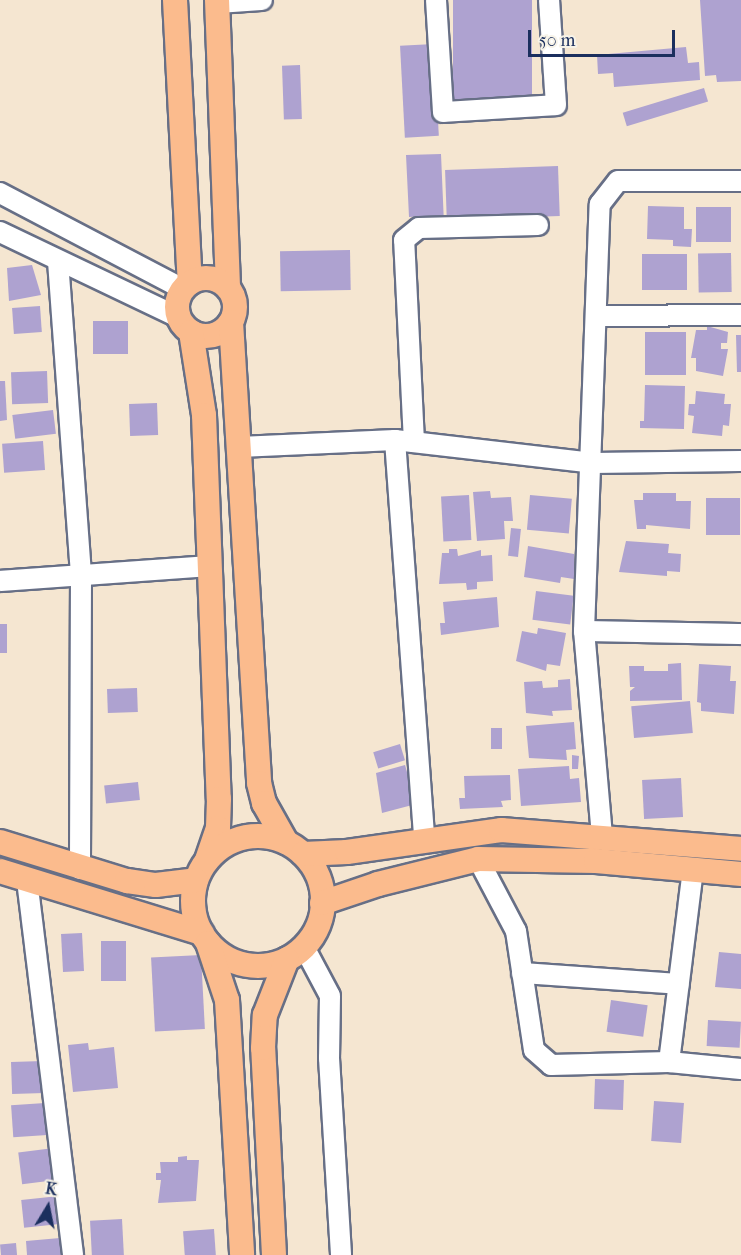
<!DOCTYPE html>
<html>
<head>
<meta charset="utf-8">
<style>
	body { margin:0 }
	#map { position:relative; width:741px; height:1255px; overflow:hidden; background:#f5e6d1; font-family:"IM FELL French Canon",serif }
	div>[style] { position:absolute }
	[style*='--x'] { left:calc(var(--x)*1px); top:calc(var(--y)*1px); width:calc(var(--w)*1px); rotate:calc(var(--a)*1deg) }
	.building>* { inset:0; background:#aea2d0; transform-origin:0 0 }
	.roads { filter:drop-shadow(2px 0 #676f86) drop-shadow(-2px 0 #676f86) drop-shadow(0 2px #676f86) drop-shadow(0 -2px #676f86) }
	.minor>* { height:20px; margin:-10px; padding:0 10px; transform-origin:10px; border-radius:10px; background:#fff }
	.major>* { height:24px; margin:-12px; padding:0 12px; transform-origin:12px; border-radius:12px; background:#fbbb8d }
	.major>.ring { margin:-12px; padding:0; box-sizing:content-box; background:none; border:24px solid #fbbb8d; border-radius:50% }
	span { translate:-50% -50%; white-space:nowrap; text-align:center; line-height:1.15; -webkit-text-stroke:5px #f7f3e8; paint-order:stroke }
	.north { position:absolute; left:18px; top:1177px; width:60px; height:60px; -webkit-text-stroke:4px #f7f3e8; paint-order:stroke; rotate:10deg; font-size:16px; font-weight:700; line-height:24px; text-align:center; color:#1b2f5e }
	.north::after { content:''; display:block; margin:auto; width:21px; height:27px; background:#1b2f5e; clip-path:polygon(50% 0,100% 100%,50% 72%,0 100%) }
	.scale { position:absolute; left:528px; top:30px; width:147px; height:27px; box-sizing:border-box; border:3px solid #1b2f5e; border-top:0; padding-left:8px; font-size:18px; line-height:21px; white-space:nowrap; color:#1b2f5e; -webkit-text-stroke:4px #f7f3e8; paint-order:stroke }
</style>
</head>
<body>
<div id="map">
	<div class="building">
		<i style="left:453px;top:0;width:79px;height:104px"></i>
		<i style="clip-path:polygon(700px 0,741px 0,741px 81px,717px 82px,716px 75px,705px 76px)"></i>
		<i style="left:434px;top:44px;width:92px;height:34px;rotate:87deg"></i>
		<i style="clip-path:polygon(686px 47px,688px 63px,699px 62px,700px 80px,614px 87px,613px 73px,598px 74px,597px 55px)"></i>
		<i style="left:300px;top:65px;width:54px;height:18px;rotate:88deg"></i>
		<i style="left:704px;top:88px;width:14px;height:85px;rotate:73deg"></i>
		<i style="clip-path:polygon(441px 154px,444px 224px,428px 224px,428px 216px,409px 217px,406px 155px)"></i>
		<i style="left:558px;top:166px;width:50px;height:113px;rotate:88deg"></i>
		<i style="clip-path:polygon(648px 206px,684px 207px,684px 229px,692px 229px,691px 247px,673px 246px,673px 240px,647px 239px)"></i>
		<i style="left:696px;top:207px;width:35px;height:35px"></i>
		<i style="left:350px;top:250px;width:40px;height:70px;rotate:89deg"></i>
		<i style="left:731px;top:253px;width:39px;height:33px;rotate:89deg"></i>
		<i style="left:642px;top:254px;width:45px;height:36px"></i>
		<i style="clip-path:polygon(32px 265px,41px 295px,9px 301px,7px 268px)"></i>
		<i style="left:40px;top:306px;width:26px;height:28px;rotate:86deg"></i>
		<i style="left:93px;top:321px;width:35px;height:33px"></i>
		<i style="clip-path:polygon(707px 326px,728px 332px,727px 343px,721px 343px,721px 349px,728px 349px,723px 376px,696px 371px,696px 358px,691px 358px,696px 330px,707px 330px)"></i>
		<i style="left:645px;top:332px;width:41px;height:43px"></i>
		<i style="clip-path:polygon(736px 335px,741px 335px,741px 372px,737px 372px)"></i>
		<i style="left:47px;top:371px;width:32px;height:36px;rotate:88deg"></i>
		<i style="clip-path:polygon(0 381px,5px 381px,7px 420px,0 421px)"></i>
		<i style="clip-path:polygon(645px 385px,685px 386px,684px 429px,640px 428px,640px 421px,644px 421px)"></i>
		<i style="clip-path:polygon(696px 391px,725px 394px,724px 404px,731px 404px,729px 426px,723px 425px,722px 436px,692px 433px,694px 416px,688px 415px,689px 404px,695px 404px)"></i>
		<i style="left:157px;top:403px;width:32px;height:28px;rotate:88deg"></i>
		<i style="left:53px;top:410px;width:24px;height:41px;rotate:83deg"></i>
		<i style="left:43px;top:441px;width:29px;height:41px;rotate:86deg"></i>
		<i style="clip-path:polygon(490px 491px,491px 498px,511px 497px,513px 521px,504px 521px,505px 539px,477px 541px,473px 492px)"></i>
		<i style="clip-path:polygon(643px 493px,676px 493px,676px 501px,691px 501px,690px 529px,646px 525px,646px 529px,637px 529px,634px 500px,643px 500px)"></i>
		<i style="left:469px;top:495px;width:45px;height:28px;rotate:87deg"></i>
		<i style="left:530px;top:495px;width:42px;height:35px;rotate:5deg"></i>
		<i style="left:706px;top:498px;width:34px;height:37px"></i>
		<i style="left:511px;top:528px;width:10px;height:28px;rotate:6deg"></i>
		<i style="clip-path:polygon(626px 541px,669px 544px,668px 553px,681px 554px,680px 572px,667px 571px,667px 576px,619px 572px)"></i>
		<i style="clip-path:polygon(528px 546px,574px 554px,574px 579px,561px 577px,560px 583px,524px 577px)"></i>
		<i style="clip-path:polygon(449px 549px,457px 549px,458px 556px,481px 550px,481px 556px,492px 555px,493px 581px,477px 582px,477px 589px,467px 590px,466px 583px,439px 584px,442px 553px,449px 553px)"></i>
		<i style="left:536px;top:591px;width:38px;height:29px;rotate:7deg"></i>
		<i style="clip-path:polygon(497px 597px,499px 627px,441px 635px,440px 623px,445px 623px,443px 602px)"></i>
		<i style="left:0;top:624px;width:7px;height:29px"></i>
		<i style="clip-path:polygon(538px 628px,566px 633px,560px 666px,547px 664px,546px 671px,516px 661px,522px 631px,537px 634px)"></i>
		<i style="clip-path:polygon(681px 663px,682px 700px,630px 701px,630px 691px,635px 687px,630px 687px,629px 666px,644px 666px,644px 671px,668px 671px,668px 664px)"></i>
		<i style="clip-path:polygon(699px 664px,731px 666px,730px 681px,736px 681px,734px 714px,701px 711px,701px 703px,697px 702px)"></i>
		<i style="clip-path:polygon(570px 679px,572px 710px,552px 711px,553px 716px,526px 713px,524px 682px,542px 681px,543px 688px,558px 687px,558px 680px)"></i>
		<i style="left:137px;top:688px;width:24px;height:30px;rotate:88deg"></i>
		<i style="left:690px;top:701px;width:32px;height:59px;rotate:85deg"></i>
		<i style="clip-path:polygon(574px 722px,576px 749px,566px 750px,567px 760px,529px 758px,526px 726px)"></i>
		<i style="left:491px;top:728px;width:11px;height:21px"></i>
		<i style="left:400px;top:744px;width:17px;height:28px;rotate:73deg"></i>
		<i style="clip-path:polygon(572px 755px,579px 756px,578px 769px,572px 769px)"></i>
		<i style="clip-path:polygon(405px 765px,416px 804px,382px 813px,376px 773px)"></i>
		<i style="clip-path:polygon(569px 766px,570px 779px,579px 778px,581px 802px,521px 806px,518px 769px)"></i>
		<i style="clip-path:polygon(510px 775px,511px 800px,501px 801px,503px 807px,460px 809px,459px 798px,465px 798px,464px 776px)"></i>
		<i style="left:681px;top:778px;width:39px;height:39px;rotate:87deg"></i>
		<i style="left:138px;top:782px;width:18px;height:34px;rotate:84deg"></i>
		<i style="left:82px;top:933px;width:38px;height:21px;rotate:87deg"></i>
		<i style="left:101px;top:941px;width:25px;height:40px"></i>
		<i style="clip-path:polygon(719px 952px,741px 954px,741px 989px,715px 987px)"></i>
		<i style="left:201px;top:955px;width:74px;height:50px;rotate:87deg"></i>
		<i style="left:611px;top:1000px;width:37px;height:32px;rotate:8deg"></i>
		<i style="left:708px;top:1020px;width:33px;height:26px;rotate:3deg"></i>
		<i style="clip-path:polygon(88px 1043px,89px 1050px,114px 1047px,118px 1088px,73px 1092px,68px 1045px)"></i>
		<i style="left:43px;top:1061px;width:32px;height:32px;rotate:88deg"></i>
		<i style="left:595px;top:1079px;width:29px;height:30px;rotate:2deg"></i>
		<i style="left:654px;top:1101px;width:30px;height:40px;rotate:4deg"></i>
		<i style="left:45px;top:1103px;width:32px;height:34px;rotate:86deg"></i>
		<i style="left:54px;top:1148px;width:32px;height:36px;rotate:83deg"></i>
		<i style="clip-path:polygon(187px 1156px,187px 1160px,199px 1160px,196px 1201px,158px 1203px,161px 1180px,156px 1180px,156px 1173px,161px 1173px,160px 1162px,178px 1162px,178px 1157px)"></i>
		<i style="left:59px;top:1196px;width:28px;height:38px;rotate:84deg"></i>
		<i style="left:122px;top:1219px;width:36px;height:32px;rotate:87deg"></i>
		<i style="left:214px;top:1229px;width:26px;height:31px;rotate:86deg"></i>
		<i style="clip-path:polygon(60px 1238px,62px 1255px,27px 1255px,26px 1241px)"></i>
		<i style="left:16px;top:1243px;width:12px;height:16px;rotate:85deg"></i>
	</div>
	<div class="roads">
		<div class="minor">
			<i style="--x:436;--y:0;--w:112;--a:86.4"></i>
			<i style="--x:443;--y:112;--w:113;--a:-3.5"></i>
			<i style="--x:556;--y:105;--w:105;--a:-93.8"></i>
			<i style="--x:217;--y:3;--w:45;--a:-3.8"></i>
			<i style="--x:0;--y:193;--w:207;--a:27.7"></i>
			<i style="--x:0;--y:232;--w:199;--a:25.5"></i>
			<i style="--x:58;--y:261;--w:316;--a:85.8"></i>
			<i style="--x:81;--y:576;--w:293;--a:90.2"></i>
			<i style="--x:597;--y:316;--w:144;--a:-0.4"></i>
			<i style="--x:395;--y:440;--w:400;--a:85.8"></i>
			<i style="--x:414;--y:442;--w:202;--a:-92.8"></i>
			<i style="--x:404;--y:240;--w:19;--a:-39"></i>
			<i style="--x:419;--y:228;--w:119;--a:-1.4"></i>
			<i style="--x:239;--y:447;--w:156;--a:-2.6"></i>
			<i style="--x:395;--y:440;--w:199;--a:6.6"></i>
			<i style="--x:593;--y:463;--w:148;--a:-0.8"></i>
			<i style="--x:0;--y:581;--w:211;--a:-4.1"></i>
			<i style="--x:584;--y:631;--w:157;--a:1.1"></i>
			<i style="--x:602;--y:836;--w:206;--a:-95"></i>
			<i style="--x:584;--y:631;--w:427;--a:-87.9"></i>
			<i style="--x:600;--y:204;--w:29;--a:-52"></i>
			<i style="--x:618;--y:181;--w:123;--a:0"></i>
			<i style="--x:478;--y:859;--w:81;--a:62.2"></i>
			<i style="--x:516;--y:931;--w:120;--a:81.4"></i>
			<i style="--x:534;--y:1050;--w:23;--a:41"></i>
			<i style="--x:551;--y:1065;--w:118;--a:-1.5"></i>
			<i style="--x:669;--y:1062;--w:72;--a:5.6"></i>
			<i style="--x:27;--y:880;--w:378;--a:83"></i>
			<i style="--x:304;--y:947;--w:55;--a:62"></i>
			<i style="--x:330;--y:996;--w:62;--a:90.9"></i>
			<i style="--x:329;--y:1058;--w:197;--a:86.5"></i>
			<i style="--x:522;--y:973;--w:157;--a:4"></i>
			<i style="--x:669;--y:1062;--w:194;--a:-82.9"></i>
		</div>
		<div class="major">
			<i style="--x:175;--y:0;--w:283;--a:87"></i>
			<i style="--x:217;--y:0;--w:288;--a:87.8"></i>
			<i class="ring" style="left:177px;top:278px;width:34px;height:34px"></i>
			<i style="--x:231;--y:322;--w:462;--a:86.5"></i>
			<i style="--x:259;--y:783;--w:21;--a:76"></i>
			<i style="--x:264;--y:803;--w:45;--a:60.6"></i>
			<i style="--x:191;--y:332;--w:84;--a:81.1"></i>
			<i style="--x:204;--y:415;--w:384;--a:87.8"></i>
			<i style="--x:219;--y:799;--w:29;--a:92"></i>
			<i style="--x:218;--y:828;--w:34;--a:109"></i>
			<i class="ring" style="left:193px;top:836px;width:106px;height:106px"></i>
			<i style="--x:0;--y:842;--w:133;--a:17.1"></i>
			<i style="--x:127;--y:881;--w:29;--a:8"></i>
			<i style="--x:156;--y:885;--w:40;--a:-7.1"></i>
			<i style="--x:303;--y:854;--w:44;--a:-2.6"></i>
			<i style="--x:347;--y:852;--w:156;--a:-8.1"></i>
			<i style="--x:501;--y:830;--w:241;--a:4.5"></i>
			<i style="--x:0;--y:871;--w:211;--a:17.1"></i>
			<i style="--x:322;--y:903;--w:59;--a:-18.7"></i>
			<i style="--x:378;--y:884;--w:103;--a:-14"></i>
			<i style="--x:478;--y:859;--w:118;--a:1"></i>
			<i style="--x:596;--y:861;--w:146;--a:5.1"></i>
			<i style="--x:208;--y:943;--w:60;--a:71.6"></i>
			<i style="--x:227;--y:1000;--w:255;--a:86.6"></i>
			<i style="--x:274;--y:1255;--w:207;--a:-93"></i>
			<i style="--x:263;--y:1048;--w:33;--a:-87"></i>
			<i style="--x:265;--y:1015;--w:60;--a:-68.6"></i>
		</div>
	</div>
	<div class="north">K</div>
	<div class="scale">50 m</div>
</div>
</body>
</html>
